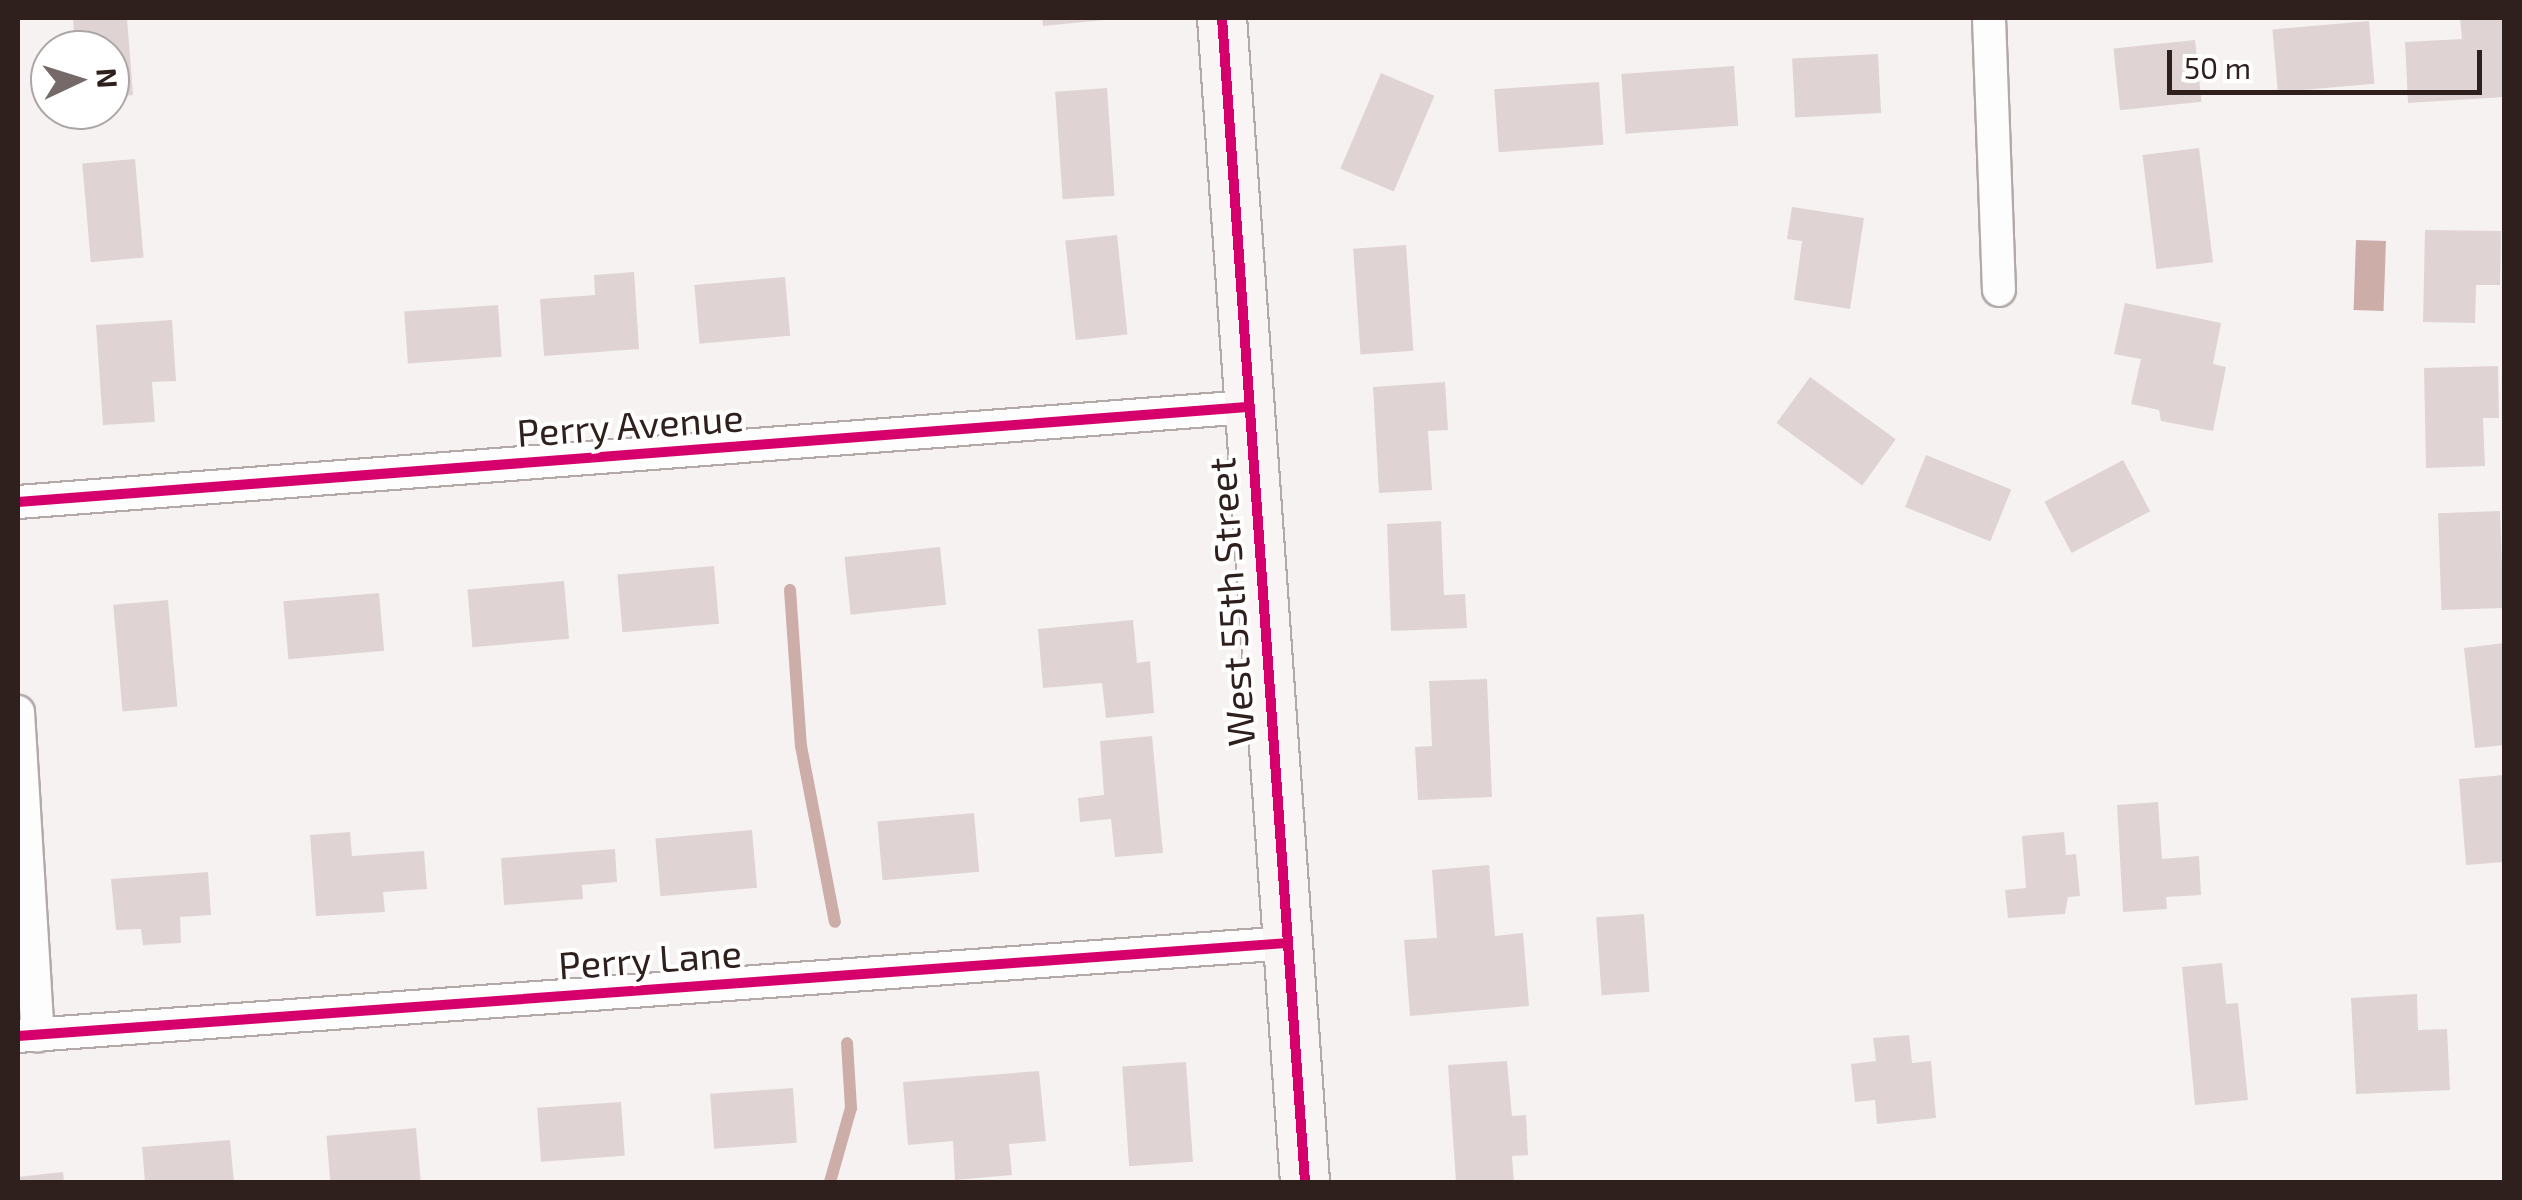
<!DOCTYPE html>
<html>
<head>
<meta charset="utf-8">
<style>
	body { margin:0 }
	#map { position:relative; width:2522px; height:1200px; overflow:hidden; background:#f7f2f2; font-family:"Exo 2",sans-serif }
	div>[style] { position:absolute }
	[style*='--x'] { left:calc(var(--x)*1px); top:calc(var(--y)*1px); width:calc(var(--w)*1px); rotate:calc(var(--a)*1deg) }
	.water>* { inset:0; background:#cdada8; transform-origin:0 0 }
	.stream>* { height:12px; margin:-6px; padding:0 6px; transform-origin:6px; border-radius:6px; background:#cdada8 }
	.building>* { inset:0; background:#dfd4d3; transform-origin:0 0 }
	.roads { filter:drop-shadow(2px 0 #b2a9a8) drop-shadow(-2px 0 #b2a9a8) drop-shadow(0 2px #b2a9a8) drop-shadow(0 -2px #b2a9a8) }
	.street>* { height:32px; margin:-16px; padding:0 16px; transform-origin:16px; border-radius:16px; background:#fefdfd }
	.secondary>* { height:48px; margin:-24px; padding:0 24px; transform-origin:24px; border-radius:24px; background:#f9f5f4 }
	.cycleway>* { height:10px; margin:-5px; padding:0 5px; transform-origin:5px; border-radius:5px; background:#d6006c }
	span { translate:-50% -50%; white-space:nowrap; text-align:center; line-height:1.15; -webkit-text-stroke:8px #fff; paint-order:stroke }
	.street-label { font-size:38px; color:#2f201e }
	.frame { position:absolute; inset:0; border:20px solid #2f201e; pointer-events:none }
	.north { position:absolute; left:30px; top:30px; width:100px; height:100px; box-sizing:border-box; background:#fff; border:2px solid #aca6a5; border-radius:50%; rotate:86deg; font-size:28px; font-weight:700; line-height:40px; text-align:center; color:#2f201e }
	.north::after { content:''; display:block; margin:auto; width:35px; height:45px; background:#756a68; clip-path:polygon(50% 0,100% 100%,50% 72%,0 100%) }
	.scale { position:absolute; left:2167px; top:50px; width:315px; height:45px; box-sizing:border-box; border:5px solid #2f201e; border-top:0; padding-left:12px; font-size:30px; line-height:35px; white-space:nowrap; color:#2f201e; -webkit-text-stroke:8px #fff; paint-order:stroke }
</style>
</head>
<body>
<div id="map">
	<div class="water">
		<i style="left:2356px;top:240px;width:30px;height:70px;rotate:2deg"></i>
	</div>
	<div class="stream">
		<i style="--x:790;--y:590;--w:156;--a:86"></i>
		<i style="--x:801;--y:746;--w:179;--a:79.1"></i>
		<i style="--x:830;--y:1182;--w:77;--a:-74.2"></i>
		<i style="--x:851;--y:1108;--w:65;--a:-93.5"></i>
	</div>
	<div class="building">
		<i style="clip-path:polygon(73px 18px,127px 18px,133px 95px,110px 97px,110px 50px,75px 50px)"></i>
		<i style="clip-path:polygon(1042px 18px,1104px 18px,1104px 20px,1043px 26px)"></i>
		<i style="clip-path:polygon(2460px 18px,2504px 18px,2504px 97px,2408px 103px,2405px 42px,2462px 39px)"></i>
		<i style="left:2369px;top:21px;width:63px;height:97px;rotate:85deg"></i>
		<i style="left:2195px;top:40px;width:62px;height:82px;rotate:84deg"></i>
		<i style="left:1878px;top:54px;width:59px;height:86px;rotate:87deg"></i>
		<i style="left:1734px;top:66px;width:60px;height:113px;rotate:86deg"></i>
		<i style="left:1381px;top:73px;width:58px;height:104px;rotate:23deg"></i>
		<i style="left:1599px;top:82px;width:63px;height:105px;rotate:86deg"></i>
		<i style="left:1107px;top:88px;width:108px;height:52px;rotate:86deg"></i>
		<i style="left:2199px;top:148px;width:115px;height:57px;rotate:83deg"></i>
		<i style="left:135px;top:159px;width:99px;height:53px;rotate:85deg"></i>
		<i style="clip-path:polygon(1792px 207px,1864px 218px,1850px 309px,1794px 300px,1802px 241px,1787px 239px)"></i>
		<i style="clip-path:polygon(2425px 230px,2501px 231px,2500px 285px,2476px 285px,2475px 323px,2423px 322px)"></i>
		<i style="left:1117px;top:235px;width:100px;height:52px;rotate:84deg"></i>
		<i style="left:1406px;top:245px;width:106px;height:53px;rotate:86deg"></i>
		<i style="clip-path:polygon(634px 272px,639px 349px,544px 356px,540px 299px,595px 295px,594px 275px)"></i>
		<i style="left:785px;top:277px;width:59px;height:91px;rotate:85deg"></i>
		<i style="clip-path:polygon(2125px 303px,2221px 323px,2213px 364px,2226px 367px,2213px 431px,2161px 421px,2159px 410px,2131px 404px,2141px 359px,2114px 354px)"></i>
		<i style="left:498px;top:305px;width:52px;height:94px;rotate:86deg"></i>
		<i style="clip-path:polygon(172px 320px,176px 381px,152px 382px,155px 422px,103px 425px,96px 325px)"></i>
		<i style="clip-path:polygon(2498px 366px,2499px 418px,2483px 418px,2485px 466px,2426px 468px,2424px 368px)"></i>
		<i style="left:1810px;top:377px;width:106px;height:57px;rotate:36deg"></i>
		<i style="clip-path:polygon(1445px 382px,1448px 430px,1428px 431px,1432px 490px,1379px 493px,1373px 387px)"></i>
		<i style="left:1926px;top:455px;width:92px;height:56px;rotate:22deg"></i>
		<i style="left:2123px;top:460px;width:58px;height:89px;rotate:62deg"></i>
		<i style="left:2500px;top:511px;width:97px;height:62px;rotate:88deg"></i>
		<i style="clip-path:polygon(1441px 521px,1444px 595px,1465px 594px,1467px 628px,1391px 631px,1387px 524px)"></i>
		<i style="left:940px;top:547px;width:58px;height:96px;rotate:84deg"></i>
		<i style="left:714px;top:566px;width:58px;height:97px;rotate:85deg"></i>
		<i style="left:564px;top:581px;width:58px;height:97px;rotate:85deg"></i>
		<i style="left:379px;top:593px;width:58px;height:96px;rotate:85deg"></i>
		<i style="left:168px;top:600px;width:107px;height:55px;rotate:85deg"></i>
		<i style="clip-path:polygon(1133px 620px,1137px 663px,1150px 661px,1154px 713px,1106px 718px,1102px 683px,1043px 688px,1038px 629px)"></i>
		<i style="clip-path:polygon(2504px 643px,2504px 745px,2475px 748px,2464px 648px)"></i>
		<i style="clip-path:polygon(1487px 679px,1492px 797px,1418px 800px,1415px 747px,1432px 746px,1429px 681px)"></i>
		<i style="clip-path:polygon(1152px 736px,1163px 853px,1115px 857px,1111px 819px,1080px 822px,1078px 798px,1104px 795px,1100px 741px)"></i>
		<i style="clip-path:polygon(2504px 775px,2504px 862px,2466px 865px,2459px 779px)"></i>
		<i style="clip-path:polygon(2158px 802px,2162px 859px,2199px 856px,2201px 895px,2166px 897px,2167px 909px,2123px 912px,2117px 805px)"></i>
		<i style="left:974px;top:813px;width:59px;height:97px;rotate:85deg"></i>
		<i style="left:752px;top:830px;width:58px;height:97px;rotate:85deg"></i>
		<i style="clip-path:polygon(350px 832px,352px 856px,424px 851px,427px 889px,383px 892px,385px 912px,316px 916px,310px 835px)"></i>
		<i style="clip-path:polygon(2064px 832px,2066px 855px,2076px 854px,2080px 896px,2068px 897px,2065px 914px,2008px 918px,2005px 890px,2026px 888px,2022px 836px)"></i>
		<i style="clip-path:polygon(615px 849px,617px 882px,582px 885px,583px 899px,504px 905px,501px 858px)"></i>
		<i style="clip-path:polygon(1489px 865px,1495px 936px,1523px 933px,1529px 1006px,1410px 1016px,1404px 940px,1437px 938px,1432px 870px)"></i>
		<i style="clip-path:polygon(208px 872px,211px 915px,180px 917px,181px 943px,143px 945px,141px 929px,116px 930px,111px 879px)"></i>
		<i style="left:1644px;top:914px;width:78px;height:48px;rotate:86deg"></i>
		<i style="clip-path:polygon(2222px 963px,2226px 1004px,2238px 1003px,2248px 1100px,2195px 1105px,2182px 967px)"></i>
		<i style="clip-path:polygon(2417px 994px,2418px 1030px,2447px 1029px,2450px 1090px,2356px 1094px,2351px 998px)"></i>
		<i style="clip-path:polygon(1909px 1035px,1912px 1063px,1931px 1061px,1936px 1118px,1877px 1124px,1875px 1100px,1855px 1102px,1851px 1064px,1876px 1061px,1873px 1038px)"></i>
		<i style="clip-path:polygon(1507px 1061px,1512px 1116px,1526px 1115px,1528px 1155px,1512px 1156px,1514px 1182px,1456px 1182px,1448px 1065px)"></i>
		<i style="left:1186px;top:1062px;width:100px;height:64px;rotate:86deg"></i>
		<i style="clip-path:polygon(1039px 1071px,1046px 1141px,1009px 1144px,1012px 1175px,955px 1180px,953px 1141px,908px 1145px,903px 1082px)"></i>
		<i style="left:793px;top:1088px;width:55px;height:83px;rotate:86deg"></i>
		<i style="left:621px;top:1102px;width:54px;height:84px;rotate:86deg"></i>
		<i style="left:416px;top:1128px;width:54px;height:90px;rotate:85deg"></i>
		<i style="clip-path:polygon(230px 1140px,234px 1182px,145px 1182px,142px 1147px)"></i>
		<i style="clip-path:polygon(63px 1172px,64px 1182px,18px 1182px,18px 1177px)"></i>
	</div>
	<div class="roads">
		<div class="street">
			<i style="--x:1989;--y:18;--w:272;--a:87.9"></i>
			<i style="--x:18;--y:502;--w:1233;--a:-4.42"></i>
			<i style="--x:18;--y:712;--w:324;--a:86.5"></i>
			<i style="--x:18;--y:1036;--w:1271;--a:-4.19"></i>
		</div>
		<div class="secondary">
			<i style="--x:1222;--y:18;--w:1167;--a:85.92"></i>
		</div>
	</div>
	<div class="cycleway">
		<i style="--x:1222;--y:18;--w:1167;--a:85.92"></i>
		<i style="--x:18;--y:502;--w:1233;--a:-4.42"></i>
		<i style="--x:18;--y:1036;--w:1271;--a:-4.19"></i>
	</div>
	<div class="street-label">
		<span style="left:630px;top:425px;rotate:-4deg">Perry Avenue</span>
		<span style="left:1231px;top:602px;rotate:-94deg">West 55th Street</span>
		<span style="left:650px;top:959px;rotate:-4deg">Perry Lane</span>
	</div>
	<div class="frame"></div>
	<div class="north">N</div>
	<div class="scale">50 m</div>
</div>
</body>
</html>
